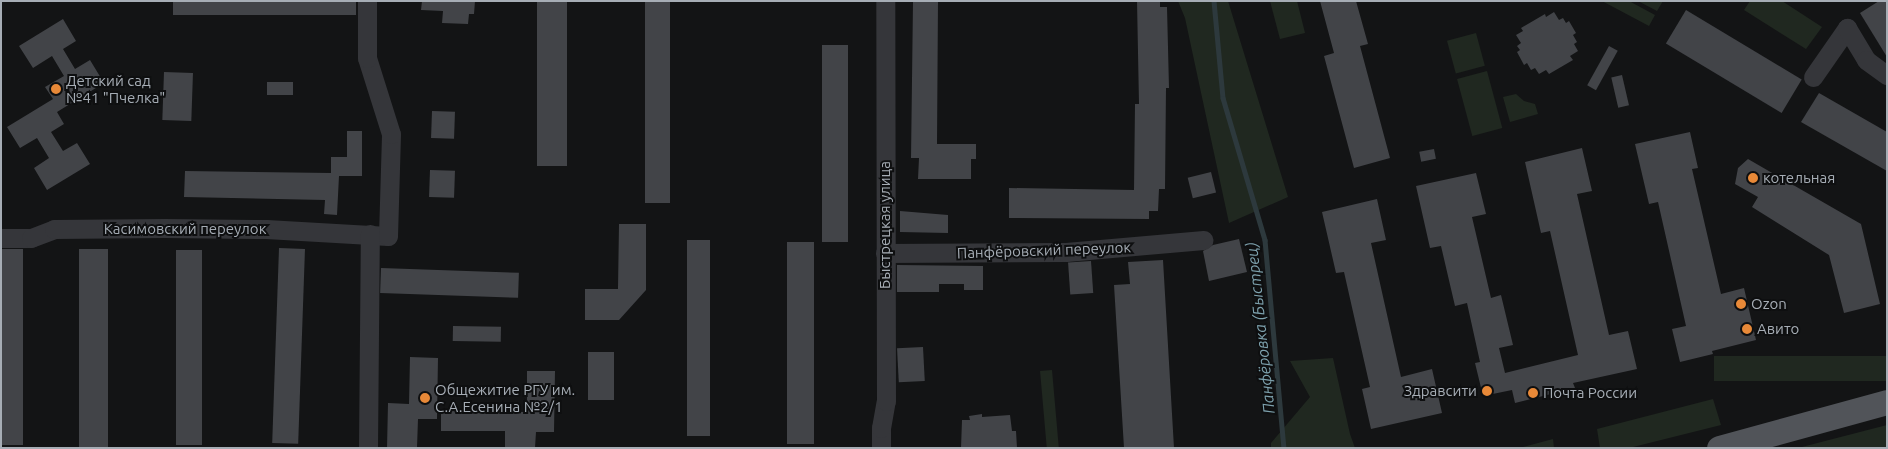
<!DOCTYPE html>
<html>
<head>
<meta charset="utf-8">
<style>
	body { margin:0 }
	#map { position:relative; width:1888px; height:449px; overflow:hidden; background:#131415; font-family:Ubuntu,sans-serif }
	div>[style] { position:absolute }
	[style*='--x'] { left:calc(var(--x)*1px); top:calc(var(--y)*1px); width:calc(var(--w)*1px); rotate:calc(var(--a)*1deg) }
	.green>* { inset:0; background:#202820; transform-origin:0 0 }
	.stream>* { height:4.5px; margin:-2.25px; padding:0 2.25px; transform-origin:2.25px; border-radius:2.25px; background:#2d393d }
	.building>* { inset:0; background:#424448; transform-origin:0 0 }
	.minor>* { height:19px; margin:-9.5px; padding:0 9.5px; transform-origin:9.5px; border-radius:9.5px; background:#35363a }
	.major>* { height:25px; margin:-12.5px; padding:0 12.5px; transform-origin:12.5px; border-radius:12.5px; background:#515459 }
	.dots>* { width:14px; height:14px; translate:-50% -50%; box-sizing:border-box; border:2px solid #0e0f10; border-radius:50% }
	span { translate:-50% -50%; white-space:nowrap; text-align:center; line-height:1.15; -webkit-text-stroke:4px #0e0f10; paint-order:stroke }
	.poi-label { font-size:15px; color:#a6adb5 }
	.left { translate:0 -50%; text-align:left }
	.right { translate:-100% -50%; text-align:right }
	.street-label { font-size:15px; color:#a6adb5 }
	.water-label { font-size:16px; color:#7ea2ae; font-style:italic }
	.frame { position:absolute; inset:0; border:2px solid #a6adb5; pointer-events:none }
</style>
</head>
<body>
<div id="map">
	<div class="green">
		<i style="clip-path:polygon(1178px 1px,1228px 1px,1288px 197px,1229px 223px,1185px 18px)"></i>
		<i style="clip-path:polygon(1270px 1px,1297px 1px,1305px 33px,1280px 39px)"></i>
		<i style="clip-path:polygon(1602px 1px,1629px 1px,1655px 15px,1649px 26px)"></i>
		<i style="clip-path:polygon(1638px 1px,1663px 1px,1657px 11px)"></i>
		<i style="clip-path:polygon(1750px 1px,1782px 1px,1822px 27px,1806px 49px,1744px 10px)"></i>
		<i style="left:1476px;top:33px;width:34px;height:30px;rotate:75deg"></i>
		<i style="left:1487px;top:71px;width:59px;height:31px;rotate:75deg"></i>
		<i style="clip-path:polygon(1516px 94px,1524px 101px,1535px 104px,1538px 114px,1510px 122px,1503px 97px)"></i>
		<i style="left:1887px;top:356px;width:25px;height:173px;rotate:90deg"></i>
		<i style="clip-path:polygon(1333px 358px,1350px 434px,1355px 448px,1271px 448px,1271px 443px,1310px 397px,1290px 361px)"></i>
		<i style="left:1052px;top:370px;width:78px;height:12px;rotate:85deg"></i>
		<i style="clip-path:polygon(1713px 399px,1721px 425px,1629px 448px,1600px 448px,1597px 429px)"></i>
		<i style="clip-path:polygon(1887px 425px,1887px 448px,1798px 448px)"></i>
		<i style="clip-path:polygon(1553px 439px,1554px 448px,1519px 448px)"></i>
	</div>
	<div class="stream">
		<i style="--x:1214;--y:1;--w:97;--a:84.7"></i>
		<i style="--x:1223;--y:98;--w:148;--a:73.5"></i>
		<i style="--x:1265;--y:240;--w:209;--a:84.8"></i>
	</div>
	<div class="building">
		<i style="left:173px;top:1px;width:183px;height:14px"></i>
		<i style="clip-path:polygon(422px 1px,475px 1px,474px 14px,469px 14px,468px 24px,442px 23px,443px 11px,421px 10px)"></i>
		<i style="left:537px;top:1px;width:30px;height:165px"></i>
		<i style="left:645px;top:1px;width:25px;height:202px"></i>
		<i style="clip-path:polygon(913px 1px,938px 1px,937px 144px,976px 144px,976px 159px,971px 159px,971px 179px,918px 179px,919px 158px,911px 158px)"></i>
		<i style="clip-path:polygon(1137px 1px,1160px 1px,1160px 7px,1167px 7px,1169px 88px,1166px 88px,1165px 189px,1159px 189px,1158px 211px,1149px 211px,1149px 219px,1009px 218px,1009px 188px,1134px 190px,1135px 104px,1139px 104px)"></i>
		<i style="clip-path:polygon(1320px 1px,1356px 1px,1368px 44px,1360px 46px,1390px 158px,1354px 168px,1324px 56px,1334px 53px)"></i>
		<i style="clip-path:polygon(1879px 1px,1887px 1px,1887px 57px,1860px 13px)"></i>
		<i style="left:1686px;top:10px;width:135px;height:39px;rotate:31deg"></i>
		<i style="clip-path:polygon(1554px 12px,1559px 20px,1563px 18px,1566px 23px,1569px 21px,1576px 33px,1573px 35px,1577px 42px,1574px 44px,1578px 51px,1570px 56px,1573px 60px,1549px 74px,1546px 70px,1539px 74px,1535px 68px,1531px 70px,1527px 63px,1524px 65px,1517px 52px,1520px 50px,1517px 46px,1521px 43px,1516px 35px,1523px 31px,1521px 28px,1545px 14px,1546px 17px)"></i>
		<i style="clip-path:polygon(63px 19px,76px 41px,63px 49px,75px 69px,90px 60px,104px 83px,57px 112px,64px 124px,51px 132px,63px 151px,77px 143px,90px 164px,47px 190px,34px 168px,49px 158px,37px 138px,20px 148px,7px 127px,53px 99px,45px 87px,64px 76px,52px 56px,33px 68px,19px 46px)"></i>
		<i style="left:822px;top:45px;width:26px;height:197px"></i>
		<i style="left:1609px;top:46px;width:10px;height:45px;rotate:29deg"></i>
		<i style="left:164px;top:72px;width:29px;height:48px;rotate:2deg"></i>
		<i style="left:1622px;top:75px;width:31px;height:11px;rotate:77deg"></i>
		<i style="left:293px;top:82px;width:13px;height:26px;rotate:90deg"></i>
		<i style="clip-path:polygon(1819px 93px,1887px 132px,1887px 171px,1801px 122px)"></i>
		<i style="left:432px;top:111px;width:23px;height:27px;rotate:2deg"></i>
		<i style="clip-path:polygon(347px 131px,362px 131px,362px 176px,339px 176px,337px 215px,324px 214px,325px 200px,184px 197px,185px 171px,331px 173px,331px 157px,347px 157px)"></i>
		<i style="clip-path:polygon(1690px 132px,1698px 168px,1692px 169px,1721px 294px,1744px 288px,1756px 340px,1712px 351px,1713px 354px,1680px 362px,1672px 329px,1686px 326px,1658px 202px,1649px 204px,1635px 144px)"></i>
		<i style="clip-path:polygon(1582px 148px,1592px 191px,1577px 194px,1609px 335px,1628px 331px,1637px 369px,1573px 383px,1575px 388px,1515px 403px,1512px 390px,1483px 396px,1475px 363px,1480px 362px,1467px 303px,1455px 306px,1441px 246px,1430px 248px,1416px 186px,1476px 173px,1486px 214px,1472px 217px,1491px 298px,1501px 295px,1513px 345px,1499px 348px,1505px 373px,1578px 355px,1550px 231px,1541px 233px,1525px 162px)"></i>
		<i style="left:1434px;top:149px;width:10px;height:15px;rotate:79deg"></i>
		<i style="clip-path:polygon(1748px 159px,1861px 224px,1880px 304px,1844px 313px,1829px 255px,1752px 207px,1758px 197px,1735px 184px,1738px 168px)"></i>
		<i style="left:430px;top:170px;width:25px;height:27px;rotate:2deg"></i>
		<i style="left:1211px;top:172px;width:21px;height:24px;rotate:76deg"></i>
		<i style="clip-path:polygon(1377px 199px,1386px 240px,1371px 243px,1401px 377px,1432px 369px,1442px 413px,1371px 429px,1362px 389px,1370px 387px,1344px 272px,1336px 273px,1322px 212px)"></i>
		<i style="clip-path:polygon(900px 211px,948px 215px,948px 233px,900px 232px)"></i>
		<i style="clip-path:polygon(619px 224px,646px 224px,646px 290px,619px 320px,585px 320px,585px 289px,618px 289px)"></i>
		<i style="clip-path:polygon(1239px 239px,1247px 272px,1209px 281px,1203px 251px,1213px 245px)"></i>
		<i style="left:710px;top:240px;width:196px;height:23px;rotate:90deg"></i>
		<i style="left:787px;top:242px;width:27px;height:202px"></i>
		<i style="left:279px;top:248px;width:26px;height:195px;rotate:2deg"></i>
		<i style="left:1px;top:249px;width:22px;height:196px"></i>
		<i style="left:79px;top:249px;width:29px;height:199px"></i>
		<i style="left:176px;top:250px;width:26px;height:195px"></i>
		<i style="clip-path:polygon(1163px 260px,1174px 448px,1124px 448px,1114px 285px,1130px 284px,1128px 262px)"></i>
		<i style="left:1091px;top:261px;width:32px;height:23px;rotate:86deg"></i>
		<i style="clip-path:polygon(897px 265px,983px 266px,983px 290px,964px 290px,964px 284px,939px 284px,939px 292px,897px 292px)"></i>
		<i style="left:381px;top:268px;width:138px;height:25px;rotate:2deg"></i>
		<i style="left:453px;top:326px;width:48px;height:15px;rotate:1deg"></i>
		<i style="left:923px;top:347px;width:34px;height:26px;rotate:87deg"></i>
		<i style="left:588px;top:352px;width:26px;height:48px"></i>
		<i style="clip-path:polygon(410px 357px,438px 358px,437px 419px,418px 419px,417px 448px,387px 448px,388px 403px,409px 404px)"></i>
		<i style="clip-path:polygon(527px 371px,555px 371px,554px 432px,536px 432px,535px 448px,505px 448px,505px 431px,441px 431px,441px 411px,527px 412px)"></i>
		<i style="clip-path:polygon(982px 414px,982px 417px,1010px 415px,1012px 431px,1016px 431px,1017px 448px,961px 448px,962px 420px,970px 420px,969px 416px)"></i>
	</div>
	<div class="minor">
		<i style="--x:1813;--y:77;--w:60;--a:-55.2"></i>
		<i style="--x:1847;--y:28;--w:37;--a:59"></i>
		<i style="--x:1866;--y:60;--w:26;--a:36"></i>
		<i style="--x:1;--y:238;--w:30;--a:0"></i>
		<i style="--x:31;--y:238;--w:25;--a:-21"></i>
		<i style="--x:54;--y:229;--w:110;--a:-0.5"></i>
		<i style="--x:164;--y:228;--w:102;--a:0.6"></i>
		<i style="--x:266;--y:229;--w:122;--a:3.3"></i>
		<i style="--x:388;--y:236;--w:102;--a:-88.3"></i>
		<i style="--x:391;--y:134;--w:80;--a:-107.5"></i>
		<i style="--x:367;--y:58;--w:57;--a:-90"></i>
		<i style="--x:885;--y:253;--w:181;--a:-0.3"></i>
		<i style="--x:1066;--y:252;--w:138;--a:-5"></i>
		<i style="--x:368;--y:448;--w:214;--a:-89.5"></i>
		<i style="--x:881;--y:448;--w:20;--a:-90"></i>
		<i style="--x:881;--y:428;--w:27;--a:-80"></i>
		<i style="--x:886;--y:401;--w:400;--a:-90.1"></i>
	</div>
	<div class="major">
		<i style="--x:1719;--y:448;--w:174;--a:-15.3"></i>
	</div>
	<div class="dots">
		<i style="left:56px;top:89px;background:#e88938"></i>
		<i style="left:1753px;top:178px;background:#e88938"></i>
		<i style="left:1741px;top:304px;background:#e88938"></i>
		<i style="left:1747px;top:329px;background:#e88938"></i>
		<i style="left:1487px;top:391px;background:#e88938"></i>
		<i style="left:1533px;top:393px;background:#e88938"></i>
		<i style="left:425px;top:398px;background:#e88938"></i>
	</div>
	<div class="poi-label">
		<span class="left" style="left:66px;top:89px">Детский сад<br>№41 "Пчелка"</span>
		<span class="left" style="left:1763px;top:178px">котельная</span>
		<span class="left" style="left:1751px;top:304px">Ozon</span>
		<span class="left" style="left:1757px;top:329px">Авито</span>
		<span class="left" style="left:435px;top:398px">Общежитие РГУ им.<br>С.А.Есенина №2/1</span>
		<span class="right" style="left:1477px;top:391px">Здравсити</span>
		<span class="left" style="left:1543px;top:393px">Почта России</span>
	</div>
	<div class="street-label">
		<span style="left:885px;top:225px;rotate:-90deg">Быстрецкая улица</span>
		<span style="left:185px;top:229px">Касимовский переулок</span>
		<span style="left:1044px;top:250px;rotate:-2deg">Панфёровский переулок</span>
	</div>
	<div class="water-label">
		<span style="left:1260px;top:328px;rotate:-96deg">Панфёровка (Быстрец)</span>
	</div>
	<div class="frame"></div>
</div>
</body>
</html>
